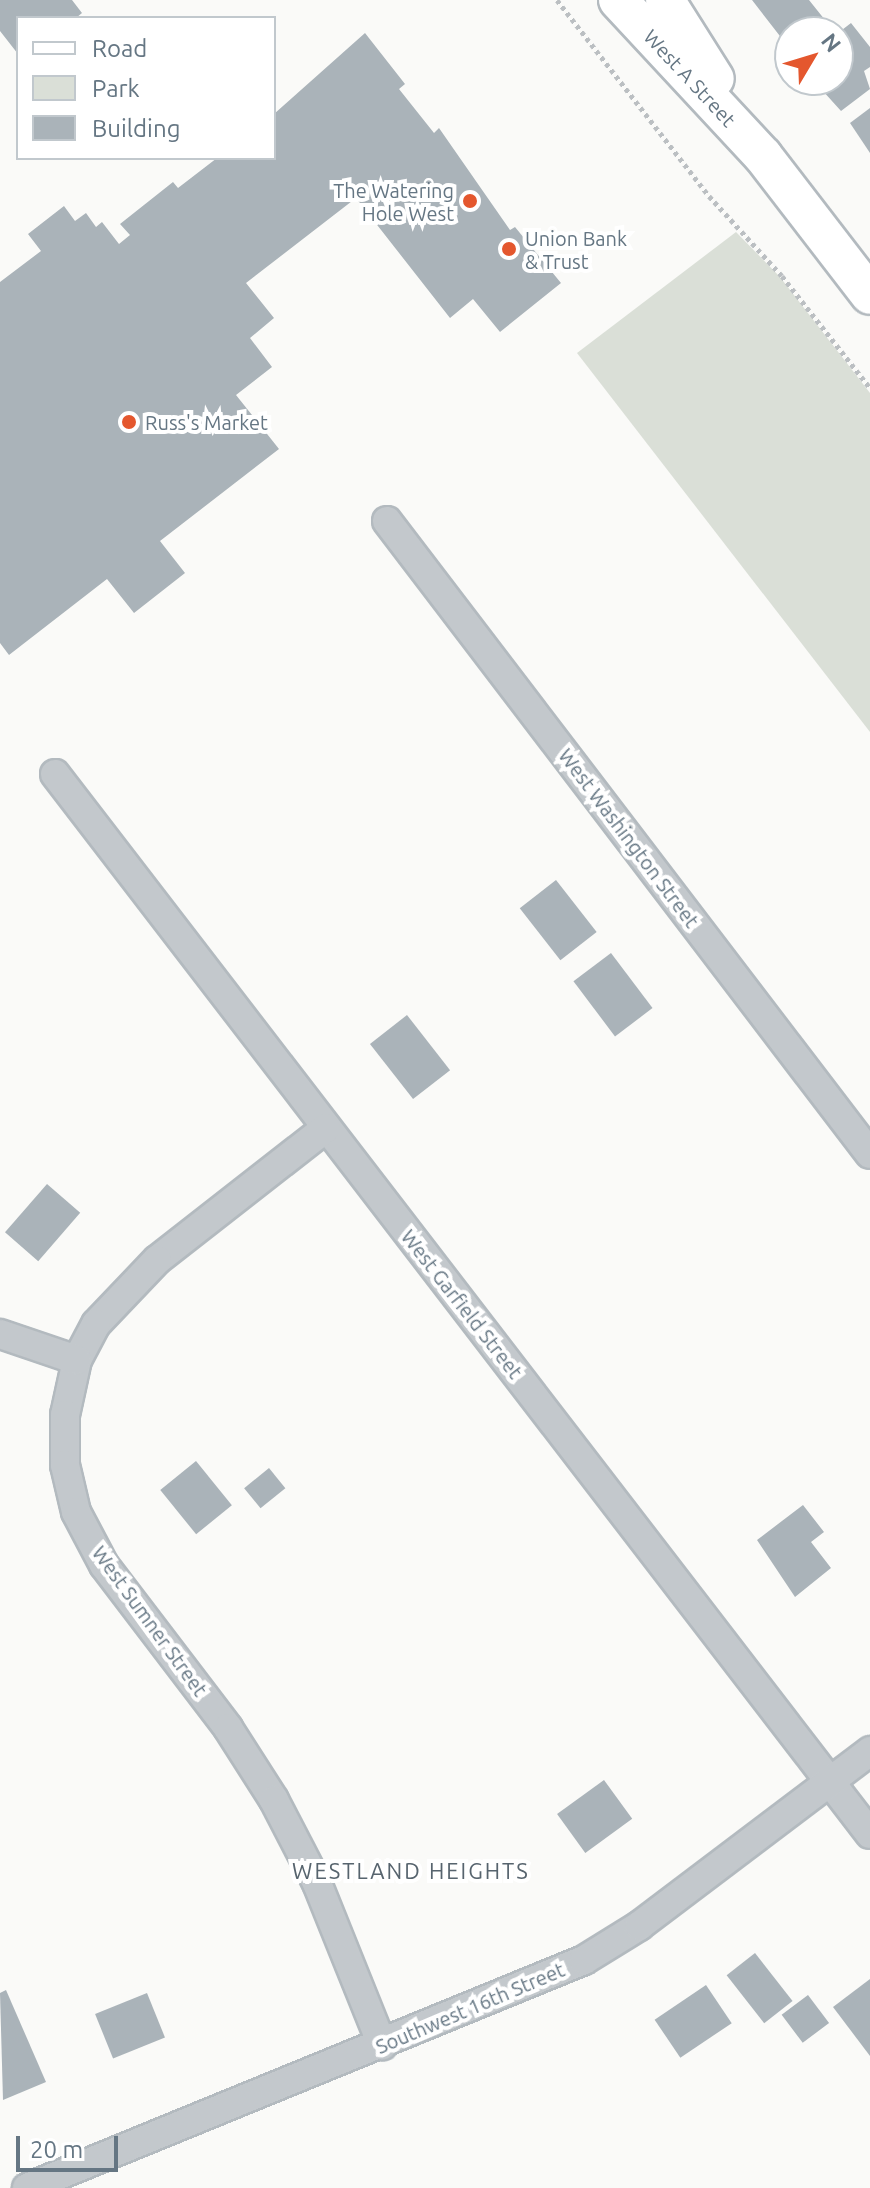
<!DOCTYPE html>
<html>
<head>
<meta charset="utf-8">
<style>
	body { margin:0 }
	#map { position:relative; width:870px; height:2188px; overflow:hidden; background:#fafaf8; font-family:Ubuntu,sans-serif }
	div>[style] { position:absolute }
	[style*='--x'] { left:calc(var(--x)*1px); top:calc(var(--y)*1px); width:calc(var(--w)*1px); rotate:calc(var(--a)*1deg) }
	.green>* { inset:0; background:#dadfd7 }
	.building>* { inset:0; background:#aab3b9; transform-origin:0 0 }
	.path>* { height:5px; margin-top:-2.5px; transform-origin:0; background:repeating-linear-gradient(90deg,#bbbfc2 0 4px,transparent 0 8px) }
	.roads { filter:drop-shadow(2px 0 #b3babf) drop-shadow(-2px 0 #b3babf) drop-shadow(0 2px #b3babf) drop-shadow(0 -2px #b3babf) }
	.minor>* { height:28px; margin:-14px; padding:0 14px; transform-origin:14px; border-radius:14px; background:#c3c8cc }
	.secondary>* { height:38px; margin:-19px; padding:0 19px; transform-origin:19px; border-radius:19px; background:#fff }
	.dots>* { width:22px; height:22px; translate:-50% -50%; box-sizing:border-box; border:4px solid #fff; border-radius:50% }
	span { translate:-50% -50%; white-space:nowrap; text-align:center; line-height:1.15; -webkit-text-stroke:8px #fff; paint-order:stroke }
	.street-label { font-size:20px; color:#657683 }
	.poi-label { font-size:20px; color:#657683 }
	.right { translate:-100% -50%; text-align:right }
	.left { translate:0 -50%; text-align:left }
	.neighbourhood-label { font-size:22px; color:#57646e; letter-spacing:2px }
	.legend { position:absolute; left:16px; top:16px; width:260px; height:144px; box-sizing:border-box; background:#fff; border:2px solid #c1c8cd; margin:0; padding:10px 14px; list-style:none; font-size:24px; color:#657683 }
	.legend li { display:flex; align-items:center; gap:16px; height:40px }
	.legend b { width:40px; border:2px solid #c1c8cd }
	.north { position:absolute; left:774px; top:16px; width:80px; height:80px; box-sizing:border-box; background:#fff; border:2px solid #c1c8cd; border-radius:50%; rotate:52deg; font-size:22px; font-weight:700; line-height:32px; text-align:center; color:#657683 }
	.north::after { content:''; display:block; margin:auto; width:28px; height:36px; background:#e4572e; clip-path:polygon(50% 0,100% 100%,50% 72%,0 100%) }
	.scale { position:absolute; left:16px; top:2136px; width:102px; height:36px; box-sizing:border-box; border:4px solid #657683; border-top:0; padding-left:10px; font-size:24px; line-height:28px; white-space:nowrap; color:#657683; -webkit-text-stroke:6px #fff; paint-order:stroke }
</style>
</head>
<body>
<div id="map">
	<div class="green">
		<i style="clip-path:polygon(736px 232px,780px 277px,870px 393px,870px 732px,577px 353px)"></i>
	</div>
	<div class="building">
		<i style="clip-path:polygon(0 0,72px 0,82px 13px,76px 18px,18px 18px,18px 54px,0 31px)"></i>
		<i style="clip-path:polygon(752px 0,809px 0,829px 25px,820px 32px,790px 32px,790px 49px)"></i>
		<i style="clip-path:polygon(851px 23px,870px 47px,870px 67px,864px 71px,870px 89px,841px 111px,813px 80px,838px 80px,838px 33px)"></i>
		<i style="clip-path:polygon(365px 33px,405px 84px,399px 89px,434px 133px,439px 128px,510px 230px,515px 227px,561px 283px,500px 332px,473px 299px,450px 318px,356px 198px,246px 283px,274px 318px,250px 338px,272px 367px,236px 395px,279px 449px,160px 541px,185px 573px,134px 613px,107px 579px,9px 655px,0 643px,0 282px,41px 251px,28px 234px,64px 206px,75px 221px,86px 213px,96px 227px,102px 222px,119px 244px,130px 235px,120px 224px,173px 182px,178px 188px,217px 158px,274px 158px,274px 114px)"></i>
		<i style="clip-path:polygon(870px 108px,870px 153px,850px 123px)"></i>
		<i style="left:556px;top:880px;width:66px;height:46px;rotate:52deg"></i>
		<i style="left:611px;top:953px;width:69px;height:47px;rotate:53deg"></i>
		<i style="left:407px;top:1015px;width:70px;height:47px;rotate:52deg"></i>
		<i style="left:47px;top:1184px;width:44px;height:64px;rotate:41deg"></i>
		<i style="left:196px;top:1461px;width:57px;height:46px;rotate:51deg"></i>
		<i style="left:269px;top:1468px;width:26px;height:32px;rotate:51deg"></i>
		<i style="clip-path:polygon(803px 1505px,824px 1532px,811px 1542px,831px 1568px,795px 1597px,757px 1540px)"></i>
		<i style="left:604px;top:1780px;width:48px;height:58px;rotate:54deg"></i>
		<i style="left:755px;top:1953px;width:61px;height:36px;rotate:52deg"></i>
		<i style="clip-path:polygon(870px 1979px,870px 2056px,833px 2007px)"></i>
		<i style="left:706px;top:1985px;width:46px;height:62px;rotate:56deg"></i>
		<i style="clip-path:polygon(6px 1990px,46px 2082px,3px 2100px,0 1993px)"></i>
		<i style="left:147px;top:1993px;width:48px;height:56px;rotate:68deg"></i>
		<i style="left:808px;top:1995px;width:35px;height:33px;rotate:53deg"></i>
	</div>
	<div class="path">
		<i style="--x:557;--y:0;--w:248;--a:52.2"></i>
		<i style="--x:709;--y:196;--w:108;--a:47.6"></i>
		<i style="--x:782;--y:276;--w:142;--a:51.8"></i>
	</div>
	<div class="roads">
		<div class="minor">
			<i style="--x:387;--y:521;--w:796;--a:52.66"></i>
			<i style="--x:55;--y:774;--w:1337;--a:52.44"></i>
			<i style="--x:326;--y:1128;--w:214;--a:142"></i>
			<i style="--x:157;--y:1260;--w:88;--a:133.6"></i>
			<i style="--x:96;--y:1324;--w:41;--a:117.8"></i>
			<i style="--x:77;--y:1360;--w:56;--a:102.3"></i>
			<i style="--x:65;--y:1415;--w:50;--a:90"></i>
			<i style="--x:65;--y:1465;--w:48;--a:76.8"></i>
			<i style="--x:76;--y:1512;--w:60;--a:62.2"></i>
			<i style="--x:104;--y:1565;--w:205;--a:52.7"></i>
			<i style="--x:228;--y:1728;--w:85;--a:57.4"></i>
			<i style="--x:274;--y:1800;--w:93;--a:62.6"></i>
			<i style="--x:317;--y:1883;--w:175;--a:68.1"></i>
			<i style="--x:0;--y:1334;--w:81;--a:18.7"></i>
			<i style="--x:27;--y:2188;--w:602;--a:-22.26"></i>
			<i style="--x:584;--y:1960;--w:65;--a:-31.7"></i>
			<i style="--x:639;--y:1926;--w:290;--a:-37.1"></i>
		</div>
		<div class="secondary">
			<i style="--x:618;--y:0;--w:213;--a:47.1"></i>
			<i style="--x:763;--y:156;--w:175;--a:52.4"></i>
			<i style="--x:665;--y:0;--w:93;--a:57.7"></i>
		</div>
	</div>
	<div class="dots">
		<i style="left:470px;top:201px;background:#e4572e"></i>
		<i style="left:509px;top:249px;background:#e4572e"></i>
		<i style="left:129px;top:422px;background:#e4572e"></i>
	</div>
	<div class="street-label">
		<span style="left:690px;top:78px;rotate:47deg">West A Street</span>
		<span style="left:629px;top:838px;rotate:53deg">West Washington Street</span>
		<span style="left:462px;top:1304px;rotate:52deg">West Garfield Street</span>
		<span style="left:150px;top:1621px;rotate:54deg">West Sumner Street</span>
		<span style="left:470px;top:2008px;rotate:-23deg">Southwest 16th Street</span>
	</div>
	<div class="poi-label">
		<span class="right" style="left:454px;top:202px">The Watering<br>Hole West</span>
		<span class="left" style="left:525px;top:250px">Union Bank<br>&amp; Trust</span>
		<span class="left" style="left:145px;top:422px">Russ's Market</span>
	</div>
	<div class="neighbourhood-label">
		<span style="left:411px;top:1871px">WESTLAND HEIGHTS</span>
	</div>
	<ul class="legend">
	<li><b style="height:10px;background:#fff"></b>Road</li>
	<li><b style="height:22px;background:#dadfd7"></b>Park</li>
	<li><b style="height:22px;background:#aab3b9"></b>Building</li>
	</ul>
	<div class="north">N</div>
	<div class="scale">20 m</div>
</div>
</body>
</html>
